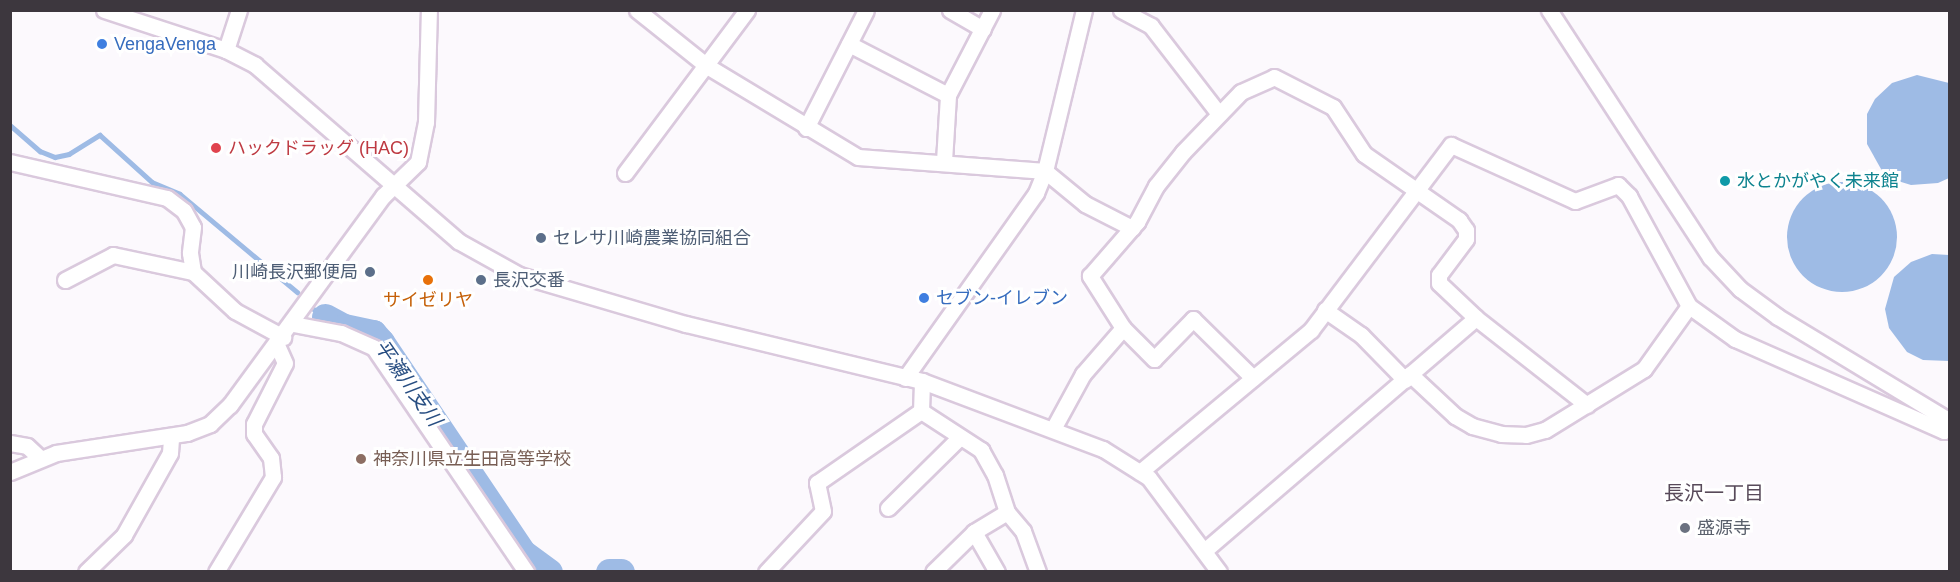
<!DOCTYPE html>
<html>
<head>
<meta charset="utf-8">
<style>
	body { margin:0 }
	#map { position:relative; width:1960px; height:582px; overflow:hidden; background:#fcf9fd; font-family:Arial,"Noto Sans JP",sans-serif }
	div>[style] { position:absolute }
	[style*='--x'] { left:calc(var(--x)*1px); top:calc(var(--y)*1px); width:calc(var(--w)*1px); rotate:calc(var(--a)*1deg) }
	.water>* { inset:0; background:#9ebbe5 }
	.round { border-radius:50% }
	.stream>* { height:4.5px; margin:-2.25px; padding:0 2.25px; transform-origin:2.25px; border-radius:2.25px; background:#9ebbe5 }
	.river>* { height:27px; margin:-13.5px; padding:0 13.5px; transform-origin:13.5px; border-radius:13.5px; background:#9ebbe5 }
	.roads { filter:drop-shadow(2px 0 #dac9dd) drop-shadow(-2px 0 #dac9dd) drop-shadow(0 2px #dac9dd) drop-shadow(0 -2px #dac9dd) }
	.minor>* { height:15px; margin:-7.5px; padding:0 7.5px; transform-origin:7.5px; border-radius:7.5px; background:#fff }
	.dots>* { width:16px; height:16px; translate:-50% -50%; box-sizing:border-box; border:3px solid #fff; border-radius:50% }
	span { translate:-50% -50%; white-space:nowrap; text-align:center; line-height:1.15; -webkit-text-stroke:6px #fff; paint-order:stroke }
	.shop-label { font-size:18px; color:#366cbe }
	.left { translate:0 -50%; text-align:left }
	.health-label { font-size:18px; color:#be3a42 }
	.culture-label { font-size:18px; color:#0d838f }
	.service-label { font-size:18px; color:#4e5e75 }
	.right { translate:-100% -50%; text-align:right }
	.food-label { font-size:18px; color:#c56008 }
	.education-label { font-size:18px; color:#785e54 }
	.worship-label { font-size:18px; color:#5b616d }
	.water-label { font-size:20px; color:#284e82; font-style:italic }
	.neighbourhood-label { font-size:20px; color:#584a5a }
	.frame { position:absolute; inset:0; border:12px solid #3d373e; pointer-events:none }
</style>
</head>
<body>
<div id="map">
	<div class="water">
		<i style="clip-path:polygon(1917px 75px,1949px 83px,1949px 178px,1938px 183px,1911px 185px,1898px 181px,1881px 169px,1867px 144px,1867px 114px,1875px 99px,1892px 83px)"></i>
		<i class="round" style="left:1787px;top:182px;width:110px;height:110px"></i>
		<i style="clip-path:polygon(1932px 254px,1949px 255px,1949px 361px,1923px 360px,1907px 352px,1889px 328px,1885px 309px,1894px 277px,1911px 262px)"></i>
	</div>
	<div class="stream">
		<i style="--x:10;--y:125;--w:40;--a:41"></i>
		<i style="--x:40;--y:151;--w:16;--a:22"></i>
		<i style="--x:55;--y:157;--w:14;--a:-12"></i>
		<i style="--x:69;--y:154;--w:36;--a:-32"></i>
		<i style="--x:100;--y:135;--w:70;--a:42.1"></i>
		<i style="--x:152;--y:182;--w:30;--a:23"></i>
		<i style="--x:180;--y:194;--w:153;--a:39.9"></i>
		<i style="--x:311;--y:307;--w:17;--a:36"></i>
	</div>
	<div class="river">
		<i style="--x:325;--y:317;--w:21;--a:28"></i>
		<i style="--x:344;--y:327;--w:30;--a:12"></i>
		<i style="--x:373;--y:333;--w:12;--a:48"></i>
		<i style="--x:381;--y:342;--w:254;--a:56.1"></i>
		<i style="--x:523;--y:553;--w:32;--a:36"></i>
		<i style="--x:609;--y:572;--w:12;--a:0"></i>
	</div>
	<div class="roads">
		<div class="minor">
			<i style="--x:104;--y:10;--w:128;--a:18.2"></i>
			<i style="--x:226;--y:50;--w:33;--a:27"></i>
			<i style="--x:255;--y:65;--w:269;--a:40.9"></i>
			<i style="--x:458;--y:241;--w:70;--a:29.1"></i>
			<i style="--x:519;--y:275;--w:174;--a:16.4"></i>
			<i style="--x:686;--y:324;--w:243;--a:13.6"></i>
			<i style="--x:922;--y:381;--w:193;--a:20.6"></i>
			<i style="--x:1103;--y:449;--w:54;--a:32.2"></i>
			<i style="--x:1149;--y:478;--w:117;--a:53.3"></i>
			<i style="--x:637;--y:10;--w:90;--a:38.7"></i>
			<i style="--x:707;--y:66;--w:176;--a:31.1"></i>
			<i style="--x:858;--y:157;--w:188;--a:4.3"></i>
			<i style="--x:1045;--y:171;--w:52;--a:39.5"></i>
			<i style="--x:1085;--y:204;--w:53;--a:27.1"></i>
			<i style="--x:950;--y:10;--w:38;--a:30"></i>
			<i style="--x:1121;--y:10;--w:34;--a:28"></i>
			<i style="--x:1151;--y:26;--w:111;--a:52.3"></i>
			<i style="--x:1549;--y:10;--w:295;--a:56.9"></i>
			<i style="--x:1710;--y:257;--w:44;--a:46.8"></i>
			<i style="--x:1740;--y:289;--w:47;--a:36.4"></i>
			<i style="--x:1778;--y:317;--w:201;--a:31.2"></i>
			<i style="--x:849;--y:44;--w:111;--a:27.3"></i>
			<i style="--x:226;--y:50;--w:42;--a:-72"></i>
			<i style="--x:806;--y:128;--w:132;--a:-63"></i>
			<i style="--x:944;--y:161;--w:66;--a:-86.5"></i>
			<i style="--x:948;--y:95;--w:96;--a:-62.6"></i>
			<i style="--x:10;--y:162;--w:161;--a:12.9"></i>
			<i style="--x:167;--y:198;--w:21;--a:37"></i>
			<i style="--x:184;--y:211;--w:18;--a:61"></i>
			<i style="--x:193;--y:227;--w:26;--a:97"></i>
			<i style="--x:190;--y:253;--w:19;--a:81"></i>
			<i style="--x:193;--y:272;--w:57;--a:42.9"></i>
			<i style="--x:235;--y:311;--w:55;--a:28.4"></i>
			<i style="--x:625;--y:173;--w:204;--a:-53.2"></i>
			<i style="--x:65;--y:280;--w:54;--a:-27.5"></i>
			<i style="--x:113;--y:255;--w:82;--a:12"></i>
			<i style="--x:1325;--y:310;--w:44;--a:34.8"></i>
			<i style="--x:1361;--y:335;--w:63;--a:45.6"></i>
			<i style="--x:293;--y:324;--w:49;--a:10.6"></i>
			<i style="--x:341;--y:333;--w:36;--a:24"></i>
			<i style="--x:374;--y:348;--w:271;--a:55.8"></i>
			<i style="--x:1123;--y:328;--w:44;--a:45"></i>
			<i style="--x:1154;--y:359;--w:56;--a:-45.7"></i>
			<i style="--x:1193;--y:319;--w:84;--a:44.5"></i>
			<i style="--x:1410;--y:374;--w:62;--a:43"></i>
			<i style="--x:1455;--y:416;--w:20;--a:30"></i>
			<i style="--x:1472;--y:426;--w:30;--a:15"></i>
			<i style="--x:1501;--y:434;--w:25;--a:2"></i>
			<i style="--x:1526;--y:435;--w:20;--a:-15"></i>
			<i style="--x:1545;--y:430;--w:116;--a:-31.6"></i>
			<i style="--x:1644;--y:369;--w:77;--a:-54.5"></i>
			<i style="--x:905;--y:378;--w:227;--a:-54.7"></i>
			<i style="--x:1036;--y:193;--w:24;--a:-68"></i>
			<i style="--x:1045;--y:171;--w:166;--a:-76.4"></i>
			<i style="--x:921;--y:411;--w:72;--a:33"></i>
			<i style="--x:981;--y:450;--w:29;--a:61"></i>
			<i style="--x:995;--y:475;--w:39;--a:72"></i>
			<i style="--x:1007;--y:512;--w:39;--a:149"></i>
			<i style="--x:974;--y:532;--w:57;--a:135.7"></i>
			<i style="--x:1053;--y:429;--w:63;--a:-61.4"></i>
			<i style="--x:1083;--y:374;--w:61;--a:-49"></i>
			<i style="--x:1123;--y:328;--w:62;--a:-122.4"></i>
			<i style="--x:1090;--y:276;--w:72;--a:-49"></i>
			<i style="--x:1137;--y:222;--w:41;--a:-62.2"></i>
			<i style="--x:1156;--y:186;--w:43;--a:-51.5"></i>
			<i style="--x:1183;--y:152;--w:83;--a:-46"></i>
			<i style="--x:1241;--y:92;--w:36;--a:-24"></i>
			<i style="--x:1274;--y:77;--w:66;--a:27"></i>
			<i style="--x:1333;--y:107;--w:56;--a:56.6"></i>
			<i style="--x:1364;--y:154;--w:116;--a:34.8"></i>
			<i style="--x:1459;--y:220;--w:12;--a:55"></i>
			<i style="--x:1466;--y:230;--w:9;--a:90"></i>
			<i style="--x:1466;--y:239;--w:45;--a:126.9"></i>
			<i style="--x:1439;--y:275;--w:8;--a:90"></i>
			<i style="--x:1439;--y:283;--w:51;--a:43.4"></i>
			<i style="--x:1476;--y:318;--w:141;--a:38.1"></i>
			<i style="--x:10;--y:443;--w:17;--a:10"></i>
			<i style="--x:27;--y:446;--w:18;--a:43"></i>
			<i style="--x:10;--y:472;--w:50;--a:-22.4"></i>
			<i style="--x:56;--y:453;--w:133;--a:-8.7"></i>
			<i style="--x:187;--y:433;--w:25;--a:-21"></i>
			<i style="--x:210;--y:424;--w:28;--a:-44"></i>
			<i style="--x:230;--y:405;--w:259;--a:-53.8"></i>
			<i style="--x:383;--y:196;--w:49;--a:-44.2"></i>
			<i style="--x:418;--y:162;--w:41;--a:-78.7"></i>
			<i style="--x:426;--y:122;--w:112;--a:-88.5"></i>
			<i style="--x:1140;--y:472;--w:222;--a:-39.7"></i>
			<i style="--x:1311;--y:330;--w:232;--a:-52.9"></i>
			<i style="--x:1451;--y:145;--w:136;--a:24.3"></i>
			<i style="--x:1575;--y:201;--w:46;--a:-20.4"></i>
			<i style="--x:1618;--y:185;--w:16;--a:45"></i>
			<i style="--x:1629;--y:196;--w:125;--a:61.4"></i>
			<i style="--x:1689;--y:306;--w:57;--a:35.7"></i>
			<i style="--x:1735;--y:339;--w:228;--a:23.8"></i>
			<i style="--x:1944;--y:431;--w:7;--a:-27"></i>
			<i style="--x:888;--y:508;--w:98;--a:-44.6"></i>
			<i style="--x:1007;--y:512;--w:25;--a:50"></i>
			<i style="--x:1023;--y:531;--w:44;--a:69.9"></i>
			<i style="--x:974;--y:532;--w:46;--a:60.1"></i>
			<i style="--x:1204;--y:551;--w:358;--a:-40.6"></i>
			<i style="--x:86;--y:572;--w:53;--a:-44.2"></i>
			<i style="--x:124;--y:535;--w:94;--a:-60.7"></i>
			<i style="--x:170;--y:453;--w:16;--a:-86"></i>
			<i style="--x:216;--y:572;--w:111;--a:-59"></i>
			<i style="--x:273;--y:477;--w:19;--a:-96"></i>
			<i style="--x:271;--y:458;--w:29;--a:-125"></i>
			<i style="--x:254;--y:434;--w:10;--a:-90"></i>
			<i style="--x:254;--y:424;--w:68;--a:-63.1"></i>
			<i style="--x:285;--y:363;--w:20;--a:-114"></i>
			<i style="--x:766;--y:572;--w:83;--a:-46.9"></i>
			<i style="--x:823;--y:511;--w:29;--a:-102"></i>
			<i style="--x:817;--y:483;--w:126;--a:-34.7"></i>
			<i style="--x:921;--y:411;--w:30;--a:-88"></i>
		</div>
	</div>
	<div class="dots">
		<i style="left:102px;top:44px;background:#3f7fe0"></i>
		<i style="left:216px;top:148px;background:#e0444e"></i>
		<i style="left:1725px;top:181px;background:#0f9aa8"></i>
		<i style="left:541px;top:238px;background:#5c6f8a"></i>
		<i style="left:370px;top:272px;background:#5c6f8a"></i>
		<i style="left:428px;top:280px;background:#e8710a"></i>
		<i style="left:481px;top:280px;background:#5c6f8a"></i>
		<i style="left:924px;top:298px;background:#3f7fe0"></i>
		<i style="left:361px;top:459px;background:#8d6e63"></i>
		<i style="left:1685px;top:528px;background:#6b7280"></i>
	</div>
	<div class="shop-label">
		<span class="left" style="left:114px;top:44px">VengaVenga</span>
		<span class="left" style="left:936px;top:298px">セブン-イレブン</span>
	</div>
	<div class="health-label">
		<span class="left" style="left:228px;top:148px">ハックドラッグ (HAC)</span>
	</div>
	<div class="culture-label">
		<span class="left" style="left:1737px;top:181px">水とかがやく未来館</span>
	</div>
	<div class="service-label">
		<span class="left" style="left:553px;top:238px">セレサ川崎農業協同組合</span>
		<span class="right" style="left:358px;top:272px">川崎長沢郵便局</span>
		<span class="left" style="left:493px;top:280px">長沢交番</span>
	</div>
	<div class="food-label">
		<span style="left:428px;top:300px">サイゼリヤ</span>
	</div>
	<div class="education-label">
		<span class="left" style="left:373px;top:459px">神奈川県立生田高等学校</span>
	</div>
	<div class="worship-label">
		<span class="left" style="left:1697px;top:528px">盛源寺</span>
	</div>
	<div class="water-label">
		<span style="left:408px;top:383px;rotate:55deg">平瀬川支川</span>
	</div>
	<div class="neighbourhood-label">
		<span style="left:1714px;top:493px">長沢一丁目</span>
	</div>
	<div class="frame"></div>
</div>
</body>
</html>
